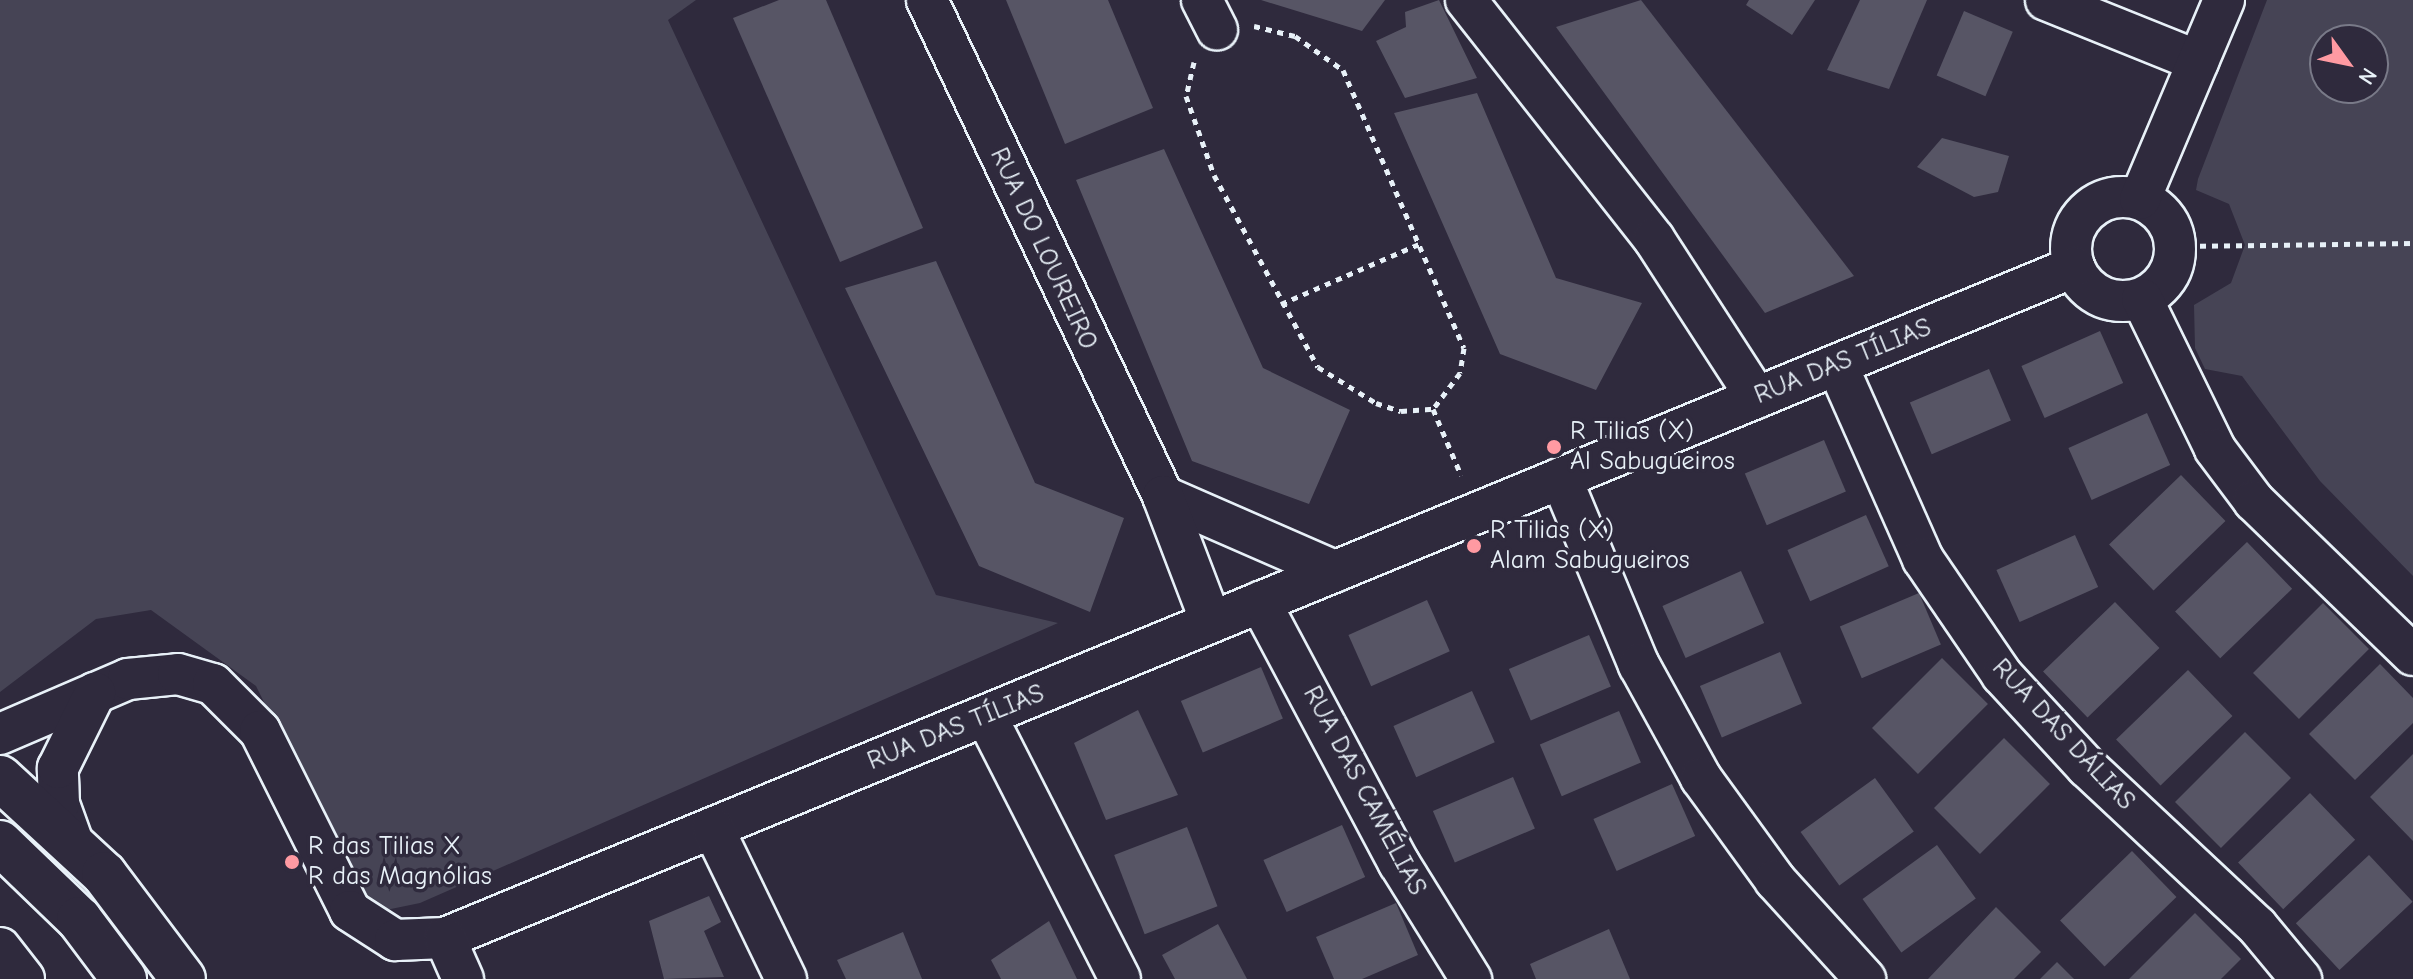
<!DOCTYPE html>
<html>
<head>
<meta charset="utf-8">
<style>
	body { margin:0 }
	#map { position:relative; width:2413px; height:979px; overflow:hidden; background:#2f2a3d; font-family:"Comic Neue",sans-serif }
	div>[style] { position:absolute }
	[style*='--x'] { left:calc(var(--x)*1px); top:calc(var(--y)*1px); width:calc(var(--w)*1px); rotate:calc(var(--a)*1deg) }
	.green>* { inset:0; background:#464455 }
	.building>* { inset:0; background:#575565; transform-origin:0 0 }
	.path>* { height:5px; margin-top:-2.5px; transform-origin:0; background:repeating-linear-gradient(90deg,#e8f1f8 0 6px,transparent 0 12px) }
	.roads { filter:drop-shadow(2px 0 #e8f1f8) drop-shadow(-2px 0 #e8f1f8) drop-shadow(0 2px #e8f1f8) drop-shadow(0 -2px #e8f1f8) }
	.minor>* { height:40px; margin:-20px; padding:0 20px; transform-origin:20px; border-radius:20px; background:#2f2a3d }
	.minor>.ring { margin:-20px; padding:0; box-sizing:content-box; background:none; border:40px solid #2f2a3d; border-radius:50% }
	.major>* { height:44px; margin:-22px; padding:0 22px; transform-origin:22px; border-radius:22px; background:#2f2a3d }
	.dots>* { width:22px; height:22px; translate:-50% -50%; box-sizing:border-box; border:4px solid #2f2a3d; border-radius:50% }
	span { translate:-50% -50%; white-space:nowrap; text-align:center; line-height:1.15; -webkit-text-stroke:7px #2f2a3d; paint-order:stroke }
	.street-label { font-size:26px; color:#e8f1f8 }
	.poi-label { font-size:26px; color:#e8f1f8 }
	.left { translate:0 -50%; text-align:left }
	.north { position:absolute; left:2309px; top:24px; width:80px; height:80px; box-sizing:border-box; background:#2f2a3d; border:2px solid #797a88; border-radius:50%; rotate:123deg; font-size:22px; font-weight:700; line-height:32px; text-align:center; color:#e8f1f8 }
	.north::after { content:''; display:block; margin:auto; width:28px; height:36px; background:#ff9aa2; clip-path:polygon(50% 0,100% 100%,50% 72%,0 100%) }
</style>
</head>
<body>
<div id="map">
	<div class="green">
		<i style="clip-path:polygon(0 0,696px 0,668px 20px,936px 595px,1058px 623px,420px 903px,386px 910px,367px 900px,350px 876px,256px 686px,151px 610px,96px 619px,0 692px)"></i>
		<i style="clip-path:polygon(evenodd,2267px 0,2413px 0,2413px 576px,2320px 481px,2242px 376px,2205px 369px,2195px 348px,2194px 305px,2231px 283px,2245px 245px,2229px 204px,2196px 190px,2198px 179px,2267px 0,2325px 40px,2373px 40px,2373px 88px,2325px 88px,2325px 40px)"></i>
	</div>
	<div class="building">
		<i style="clip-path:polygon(779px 0,826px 0,923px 228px,840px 262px,733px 18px)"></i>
		<i style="clip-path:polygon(1006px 0,1108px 0,1153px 108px,1065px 144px)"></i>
		<i style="clip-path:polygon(1261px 0,1385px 0,1362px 31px)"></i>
		<i style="clip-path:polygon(1439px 0,1477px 78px,1405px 98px,1376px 41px,1406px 27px,1405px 12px)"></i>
		<i style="clip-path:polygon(1641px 0,1854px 276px,1765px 313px,1556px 27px)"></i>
		<i style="clip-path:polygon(1749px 0,1815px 0,1792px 35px,1746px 5px)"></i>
		<i style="clip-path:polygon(1860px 0,1927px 0,1889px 89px,1827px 70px)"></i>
		<i style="left:1964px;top:11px;width:53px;height:70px;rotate:23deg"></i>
		<i style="clip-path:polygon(1477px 93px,1556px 278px,1642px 303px,1596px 390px,1500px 354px,1394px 113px)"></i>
		<i style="clip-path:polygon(1942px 138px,2009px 156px,1998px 192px,1974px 197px,1917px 167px)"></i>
		<i style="clip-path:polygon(1164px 149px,1263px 368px,1350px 410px,1309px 504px,1192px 461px,1076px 180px)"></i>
		<i style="clip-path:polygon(936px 261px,1035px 483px,1124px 518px,1090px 612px,979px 566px,845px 288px)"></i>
		<i style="left:2100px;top:331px;width:57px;height:86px;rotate:66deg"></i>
		<i style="left:1989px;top:369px;width:56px;height:86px;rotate:67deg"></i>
		<i style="left:2147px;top:413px;width:57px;height:86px;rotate:66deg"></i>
		<i style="left:1824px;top:440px;width:56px;height:86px;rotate:67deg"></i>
		<i style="left:2181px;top:475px;width:64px;height:100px;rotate:46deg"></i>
		<i style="left:1866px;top:515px;width:56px;height:86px;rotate:66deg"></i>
		<i style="left:2075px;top:535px;width:57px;height:86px;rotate:66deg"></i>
		<i style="left:2247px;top:542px;width:65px;height:100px;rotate:46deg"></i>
		<i style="left:1741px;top:571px;width:57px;height:86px;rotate:66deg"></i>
		<i style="left:1919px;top:593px;width:56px;height:86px;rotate:67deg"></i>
		<i style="left:1427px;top:600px;width:56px;height:86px;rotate:66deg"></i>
		<i style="left:2115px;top:602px;width:64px;height:100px;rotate:46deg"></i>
		<i style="left:2323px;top:603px;width:65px;height:99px;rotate:45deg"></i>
		<i style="left:1589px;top:635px;width:56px;height:87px;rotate:67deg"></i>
		<i style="left:1780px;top:652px;width:56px;height:87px;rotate:67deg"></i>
		<i style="left:1942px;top:658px;width:65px;height:99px;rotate:45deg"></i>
		<i style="clip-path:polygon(2380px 664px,2413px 698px,2413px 723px,2355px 780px,2309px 734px)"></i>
		<i style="left:1261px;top:667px;width:56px;height:87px;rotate:67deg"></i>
		<i style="left:2188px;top:670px;width:64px;height:100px;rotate:46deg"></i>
		<i style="left:1472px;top:691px;width:56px;height:86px;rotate:66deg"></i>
		<i style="clip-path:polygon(1138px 710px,1178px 795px,1106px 820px,1074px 743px)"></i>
		<i style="left:1619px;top:711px;width:56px;height:86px;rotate:67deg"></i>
		<i style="left:2245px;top:732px;width:65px;height:99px;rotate:45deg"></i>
		<i style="left:2004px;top:738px;width:65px;height:99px;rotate:45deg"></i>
		<i style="clip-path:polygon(2413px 754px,2413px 841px,2370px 797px)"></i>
		<i style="left:1513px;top:777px;width:56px;height:87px;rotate:67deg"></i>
		<i style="left:1875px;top:778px;width:66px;height:92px;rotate:54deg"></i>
		<i style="left:1672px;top:784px;width:57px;height:86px;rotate:66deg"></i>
		<i style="left:2310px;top:793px;width:65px;height:100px;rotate:46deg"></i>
		<i style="left:1342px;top:825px;width:57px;height:86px;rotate:66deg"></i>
		<i style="left:1187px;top:827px;width:85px;height:78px;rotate:69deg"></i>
		<i style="left:1937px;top:845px;width:66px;height:92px;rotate:54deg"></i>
		<i style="left:2132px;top:851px;width:64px;height:100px;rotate:46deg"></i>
		<i style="left:2369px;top:855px;width:64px;height:100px;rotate:47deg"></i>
		<i style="clip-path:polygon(709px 896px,721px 922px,704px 931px,724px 977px,664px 979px,649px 921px)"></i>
		<i style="clip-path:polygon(1396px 903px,1418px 955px,1362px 979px,1334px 979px,1316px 937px)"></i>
		<i style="clip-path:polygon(1996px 907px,2041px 952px,2014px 979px,1928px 979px)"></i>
		<i style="clip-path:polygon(2195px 913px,2241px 959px,2221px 979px,2129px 979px)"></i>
		<i style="clip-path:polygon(1049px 921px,1077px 979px,1001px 979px,991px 960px)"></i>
		<i style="clip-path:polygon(1218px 924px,1247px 979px,1175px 979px,1162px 955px)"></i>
		<i style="clip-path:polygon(1609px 929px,1630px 979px,1536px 979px,1530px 964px)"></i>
		<i style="clip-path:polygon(903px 932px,922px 979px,846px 979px,837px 960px)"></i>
		<i style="clip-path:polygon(2057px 962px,2074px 979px,2040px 979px)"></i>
	</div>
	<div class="path">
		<i style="--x:1254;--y:26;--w:42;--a:13.7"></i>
		<i style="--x:1295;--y:36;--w:59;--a:35.3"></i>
		<i style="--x:1343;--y:70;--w:303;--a:66.5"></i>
		<i style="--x:1464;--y:348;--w:25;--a:99"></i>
		<i style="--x:1460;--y:373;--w:45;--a:126.9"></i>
		<i style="--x:1433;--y:409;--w:72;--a:67"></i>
		<i style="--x:1194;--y:62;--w:35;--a:103"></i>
		<i style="--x:1186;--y:96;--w:84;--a:70.5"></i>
		<i style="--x:1214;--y:175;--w:218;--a:61.6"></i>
		<i style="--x:1318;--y:367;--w:68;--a:31.8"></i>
		<i style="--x:1376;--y:403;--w:26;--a:18"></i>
		<i style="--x:1401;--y:411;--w:32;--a:-4"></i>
		<i style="--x:2176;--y:246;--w:237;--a:-0.7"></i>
		<i style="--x:1281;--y:304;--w:150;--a:-23.5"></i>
	</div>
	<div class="roads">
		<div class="minor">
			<i style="--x:927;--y:0;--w:549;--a:64.55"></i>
			<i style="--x:1163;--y:496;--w:188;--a:23.6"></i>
			<i style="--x:1202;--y:0;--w:33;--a:63"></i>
			<i style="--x:1466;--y:0;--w:304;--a:51.8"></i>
			<i style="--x:1654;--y:239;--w:189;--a:57.1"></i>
			<i style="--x:2046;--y:0;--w:164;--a:21.9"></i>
			<i class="ring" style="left:2071px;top:197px;width:64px;height:64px"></i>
			<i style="--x:2140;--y:199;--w:216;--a:-67.1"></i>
			<i style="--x:2142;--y:299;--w:167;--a:64"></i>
			<i style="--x:2215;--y:449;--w:65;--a:53.1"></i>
			<i style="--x:2254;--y:501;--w:221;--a:44.1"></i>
			<i style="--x:1837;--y:365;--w:212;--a:66.1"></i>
			<i style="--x:1923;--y:559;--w:140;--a:55.7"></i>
			<i style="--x:2002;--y:675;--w:125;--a:47.3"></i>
			<i style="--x:2087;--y:767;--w:233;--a:43.1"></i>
			<i style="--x:2257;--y:926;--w:69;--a:50.3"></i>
			<i style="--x:1561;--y:478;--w:203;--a:67.4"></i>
			<i style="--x:1639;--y:665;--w:129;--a:61.2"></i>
			<i style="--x:1701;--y:778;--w:126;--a:54"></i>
			<i style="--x:1775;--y:880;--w:134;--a:47.7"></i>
			<i style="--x:1163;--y:496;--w:135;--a:69.1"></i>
			<i style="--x:1260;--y:602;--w:296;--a:62"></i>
			<i style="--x:1399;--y:863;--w:137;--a:58.2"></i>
			<i style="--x:986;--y:716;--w:295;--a:63"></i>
			<i style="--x:0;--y:734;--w:139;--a:-23.3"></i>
			<i style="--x:128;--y:679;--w:50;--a:-5.7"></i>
			<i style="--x:178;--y:674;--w:36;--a:16"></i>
			<i style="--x:213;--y:684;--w:66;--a:45"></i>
			<i style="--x:260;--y:731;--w:201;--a:63.4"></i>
			<i style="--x:350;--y:911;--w:54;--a:32.8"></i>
			<i style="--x:395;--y:940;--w:50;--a:-2.3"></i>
			<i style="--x:445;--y:938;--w:1762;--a:-22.39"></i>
			<i style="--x:713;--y:828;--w:168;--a:64.2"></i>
			<i style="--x:73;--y:843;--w:41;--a:-109.7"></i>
			<i style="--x:59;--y:804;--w:36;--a:-92"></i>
			<i style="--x:58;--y:768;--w:84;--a:-63.7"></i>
			<i style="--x:445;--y:938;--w:45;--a:66.3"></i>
			<i style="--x:0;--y:948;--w:39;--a:52"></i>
		</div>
		<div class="major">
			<i style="--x:0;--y:778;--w:142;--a:42.7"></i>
			<i style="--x:104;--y:874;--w:131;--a:53"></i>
			<i style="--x:0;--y:843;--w:110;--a:43.9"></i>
			<i style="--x:79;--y:919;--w:75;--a:53.1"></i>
		</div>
	</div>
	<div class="dots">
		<i style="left:1554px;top:447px;background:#ff9aa2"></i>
		<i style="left:1474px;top:546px;background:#ff9aa2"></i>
		<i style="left:292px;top:862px;background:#ff9aa2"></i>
	</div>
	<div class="street-label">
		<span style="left:1043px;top:249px;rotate:65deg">RUA DO LOUREIRO</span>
		<span style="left:1843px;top:362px;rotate:-22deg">RUA DAS TÍLIAS</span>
		<span style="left:956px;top:728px;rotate:-22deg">RUA DAS TÍLIAS</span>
		<span style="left:2063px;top:735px;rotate:47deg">RUA DAS DÁLIAS</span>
		<span style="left:1364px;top:791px;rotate:62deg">RUA DAS CAMÉLIAS</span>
	</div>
	<div class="poi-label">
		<span class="left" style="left:1570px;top:447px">R Tilias (X)<br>Al Sabugueiros</span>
		<span class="left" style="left:1490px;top:546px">R Tilias (X)<br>Alam Sabugueiros</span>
		<span class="left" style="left:308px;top:862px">R das Tilias X<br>R das Magnólias</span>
	</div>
	<div class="north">N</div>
</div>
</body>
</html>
